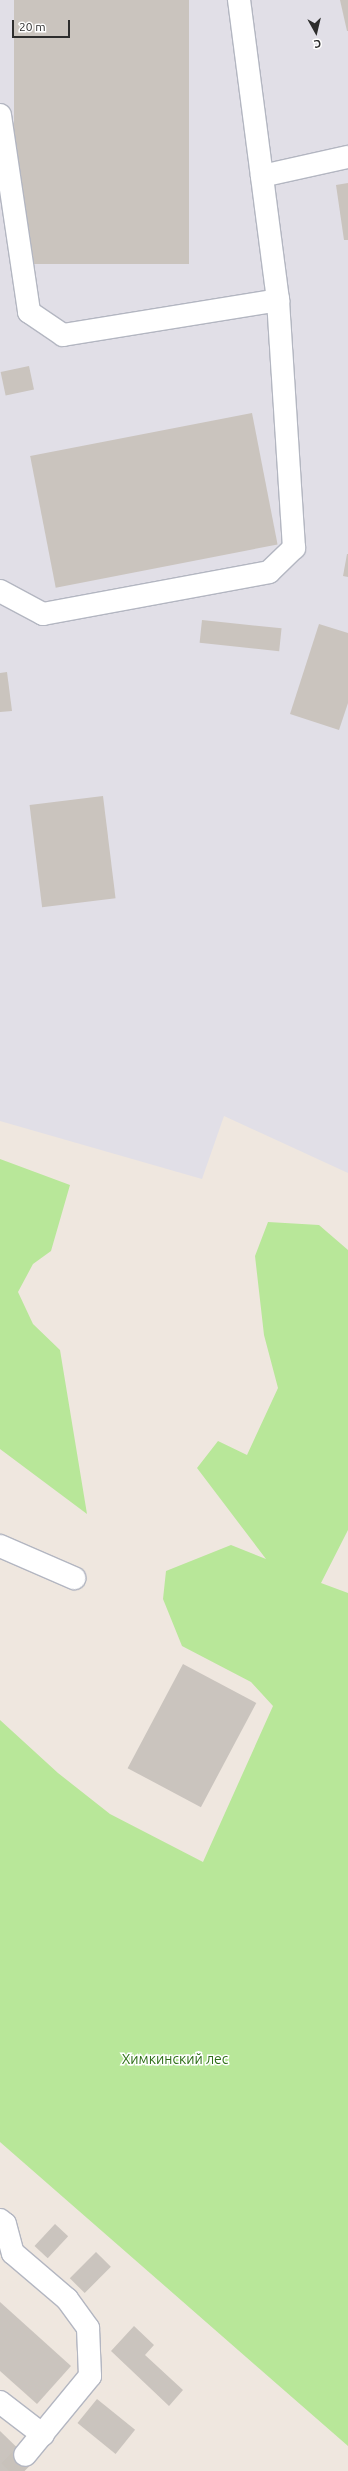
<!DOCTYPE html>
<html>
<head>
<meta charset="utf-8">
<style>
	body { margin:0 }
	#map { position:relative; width:348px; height:2471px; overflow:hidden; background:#efe7df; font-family:Ubuntu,sans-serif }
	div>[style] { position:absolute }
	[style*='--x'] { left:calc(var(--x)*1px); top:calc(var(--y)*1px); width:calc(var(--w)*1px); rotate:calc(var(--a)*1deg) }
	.industrial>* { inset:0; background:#e1dfe7 }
	.green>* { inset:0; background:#b8e799 }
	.building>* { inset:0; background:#cac4be; transform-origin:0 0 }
	.minor-tunnel>* { height:22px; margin-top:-11px; transform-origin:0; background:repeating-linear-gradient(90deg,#c8c2bb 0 22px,transparent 0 33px) }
	.roads { filter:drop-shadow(1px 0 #b3b6c1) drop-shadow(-1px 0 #b3b6c1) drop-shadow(0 1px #b3b6c1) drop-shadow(0 -1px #b3b6c1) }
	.minor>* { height:22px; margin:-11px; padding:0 11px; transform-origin:11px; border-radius:11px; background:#fff }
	span { translate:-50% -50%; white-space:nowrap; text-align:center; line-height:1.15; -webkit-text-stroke:3px #fff; paint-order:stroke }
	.park-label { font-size:14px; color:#2e6f17 }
	.north { position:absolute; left:296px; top:12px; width:40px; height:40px; -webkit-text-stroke:3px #fff; paint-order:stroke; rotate:172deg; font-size:11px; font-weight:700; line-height:16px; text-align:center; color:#2d2d2d }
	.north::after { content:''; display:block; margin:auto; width:14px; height:18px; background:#2d2d2d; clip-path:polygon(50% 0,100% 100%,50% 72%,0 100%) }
	.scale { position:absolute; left:12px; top:20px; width:58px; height:18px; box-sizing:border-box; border:2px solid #2d2d2d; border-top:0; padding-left:5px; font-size:12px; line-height:14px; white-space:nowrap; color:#2d2d2d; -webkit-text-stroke:3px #fff; paint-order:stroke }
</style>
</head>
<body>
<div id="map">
	<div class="industrial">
		<i style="clip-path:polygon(0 0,348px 0,348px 1173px,224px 1116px,202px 1179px,0 1121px)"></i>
	</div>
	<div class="green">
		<i style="clip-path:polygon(0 1159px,70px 1185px,51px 1251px,33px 1264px,18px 1292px,33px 1324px,60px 1350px,87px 1514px,0 1449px)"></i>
		<i style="clip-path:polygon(268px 1222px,319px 1225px,348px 1250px,348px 1530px,321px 1583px,348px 1593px,348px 2446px,0 2142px,0 1720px,58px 1773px,110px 1814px,203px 1862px,273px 1706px,251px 1682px,182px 1646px,163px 1599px,166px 1571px,231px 1545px,266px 1559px,197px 1468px,218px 1441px,247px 1455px,278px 1388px,264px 1335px,255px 1256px)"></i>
	</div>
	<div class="building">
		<i style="left:14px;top:0;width:175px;height:264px"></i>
		<i style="clip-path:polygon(340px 0,348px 0,348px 31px,347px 31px)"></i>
		<i style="clip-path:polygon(348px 183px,348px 240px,344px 240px,336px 185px)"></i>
		<i style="left:29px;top:366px;width:24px;height:29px;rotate:78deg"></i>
		<i style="left:252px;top:413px;width:134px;height:226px;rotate:79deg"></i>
		<i style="clip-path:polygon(347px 554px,348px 554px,348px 577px,343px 576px)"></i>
		<i style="left:202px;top:620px;width:80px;height:23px;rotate:6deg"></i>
		<i style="clip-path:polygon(319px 624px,348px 633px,348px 703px,339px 730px,290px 714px)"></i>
		<i style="clip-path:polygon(7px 672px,12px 711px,0 712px,0 673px)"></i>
		<i style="left:103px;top:796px;width:103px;height:74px;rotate:83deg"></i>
		<i style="left:183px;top:1664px;width:83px;height:118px;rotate:28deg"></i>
		<i style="left:55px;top:2224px;width:18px;height:30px;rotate:43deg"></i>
		<i style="left:96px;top:2252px;width:21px;height:37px;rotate:45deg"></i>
		<i style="clip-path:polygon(0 2302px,71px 2366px,37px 2404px,0 2371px)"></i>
		<i style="clip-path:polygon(134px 2326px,154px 2345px,145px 2355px,183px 2390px,169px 2406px,111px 2351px)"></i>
		<i style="left:97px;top:2399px;width:49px;height:31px;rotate:39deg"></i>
		<i style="clip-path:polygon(0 2431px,32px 2462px,23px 2471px,0 2471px)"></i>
	</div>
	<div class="minor-tunnel">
		<i style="--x:9;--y:2471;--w:23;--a:-45"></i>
	</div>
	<div class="roads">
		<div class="minor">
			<i style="--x:0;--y:115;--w:199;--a:81.6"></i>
			<i style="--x:29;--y:312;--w:41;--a:34.1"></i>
			<i style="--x:63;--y:335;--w:218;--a:-9.2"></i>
			<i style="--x:262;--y:176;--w:88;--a:-12.5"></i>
			<i style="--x:0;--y:591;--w:49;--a:28.1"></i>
			<i style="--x:43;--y:614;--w:230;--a:-10.5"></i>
			<i style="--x:269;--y:572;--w:35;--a:-44"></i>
			<i style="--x:294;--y:548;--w:249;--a:-93.7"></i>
			<i style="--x:278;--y:300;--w:303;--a:-97.4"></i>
			<i style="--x:0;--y:1546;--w:81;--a:23.4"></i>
			<i style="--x:0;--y:2220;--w:6;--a:39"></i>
			<i style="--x:5;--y:2224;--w:30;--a:75"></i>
			<i style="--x:13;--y:2253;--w:71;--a:40.4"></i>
			<i style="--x:67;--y:2299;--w:36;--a:54"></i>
			<i style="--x:88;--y:2328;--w:48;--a:87.6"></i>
			<i style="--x:90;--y:2376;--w:102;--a:129.4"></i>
			<i style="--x:0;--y:2402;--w:54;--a:37.5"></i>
		</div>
	</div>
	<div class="park-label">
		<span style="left:175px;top:2059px">Химкинский лес</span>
	</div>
	<div class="north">С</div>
	<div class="scale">20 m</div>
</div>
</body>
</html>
